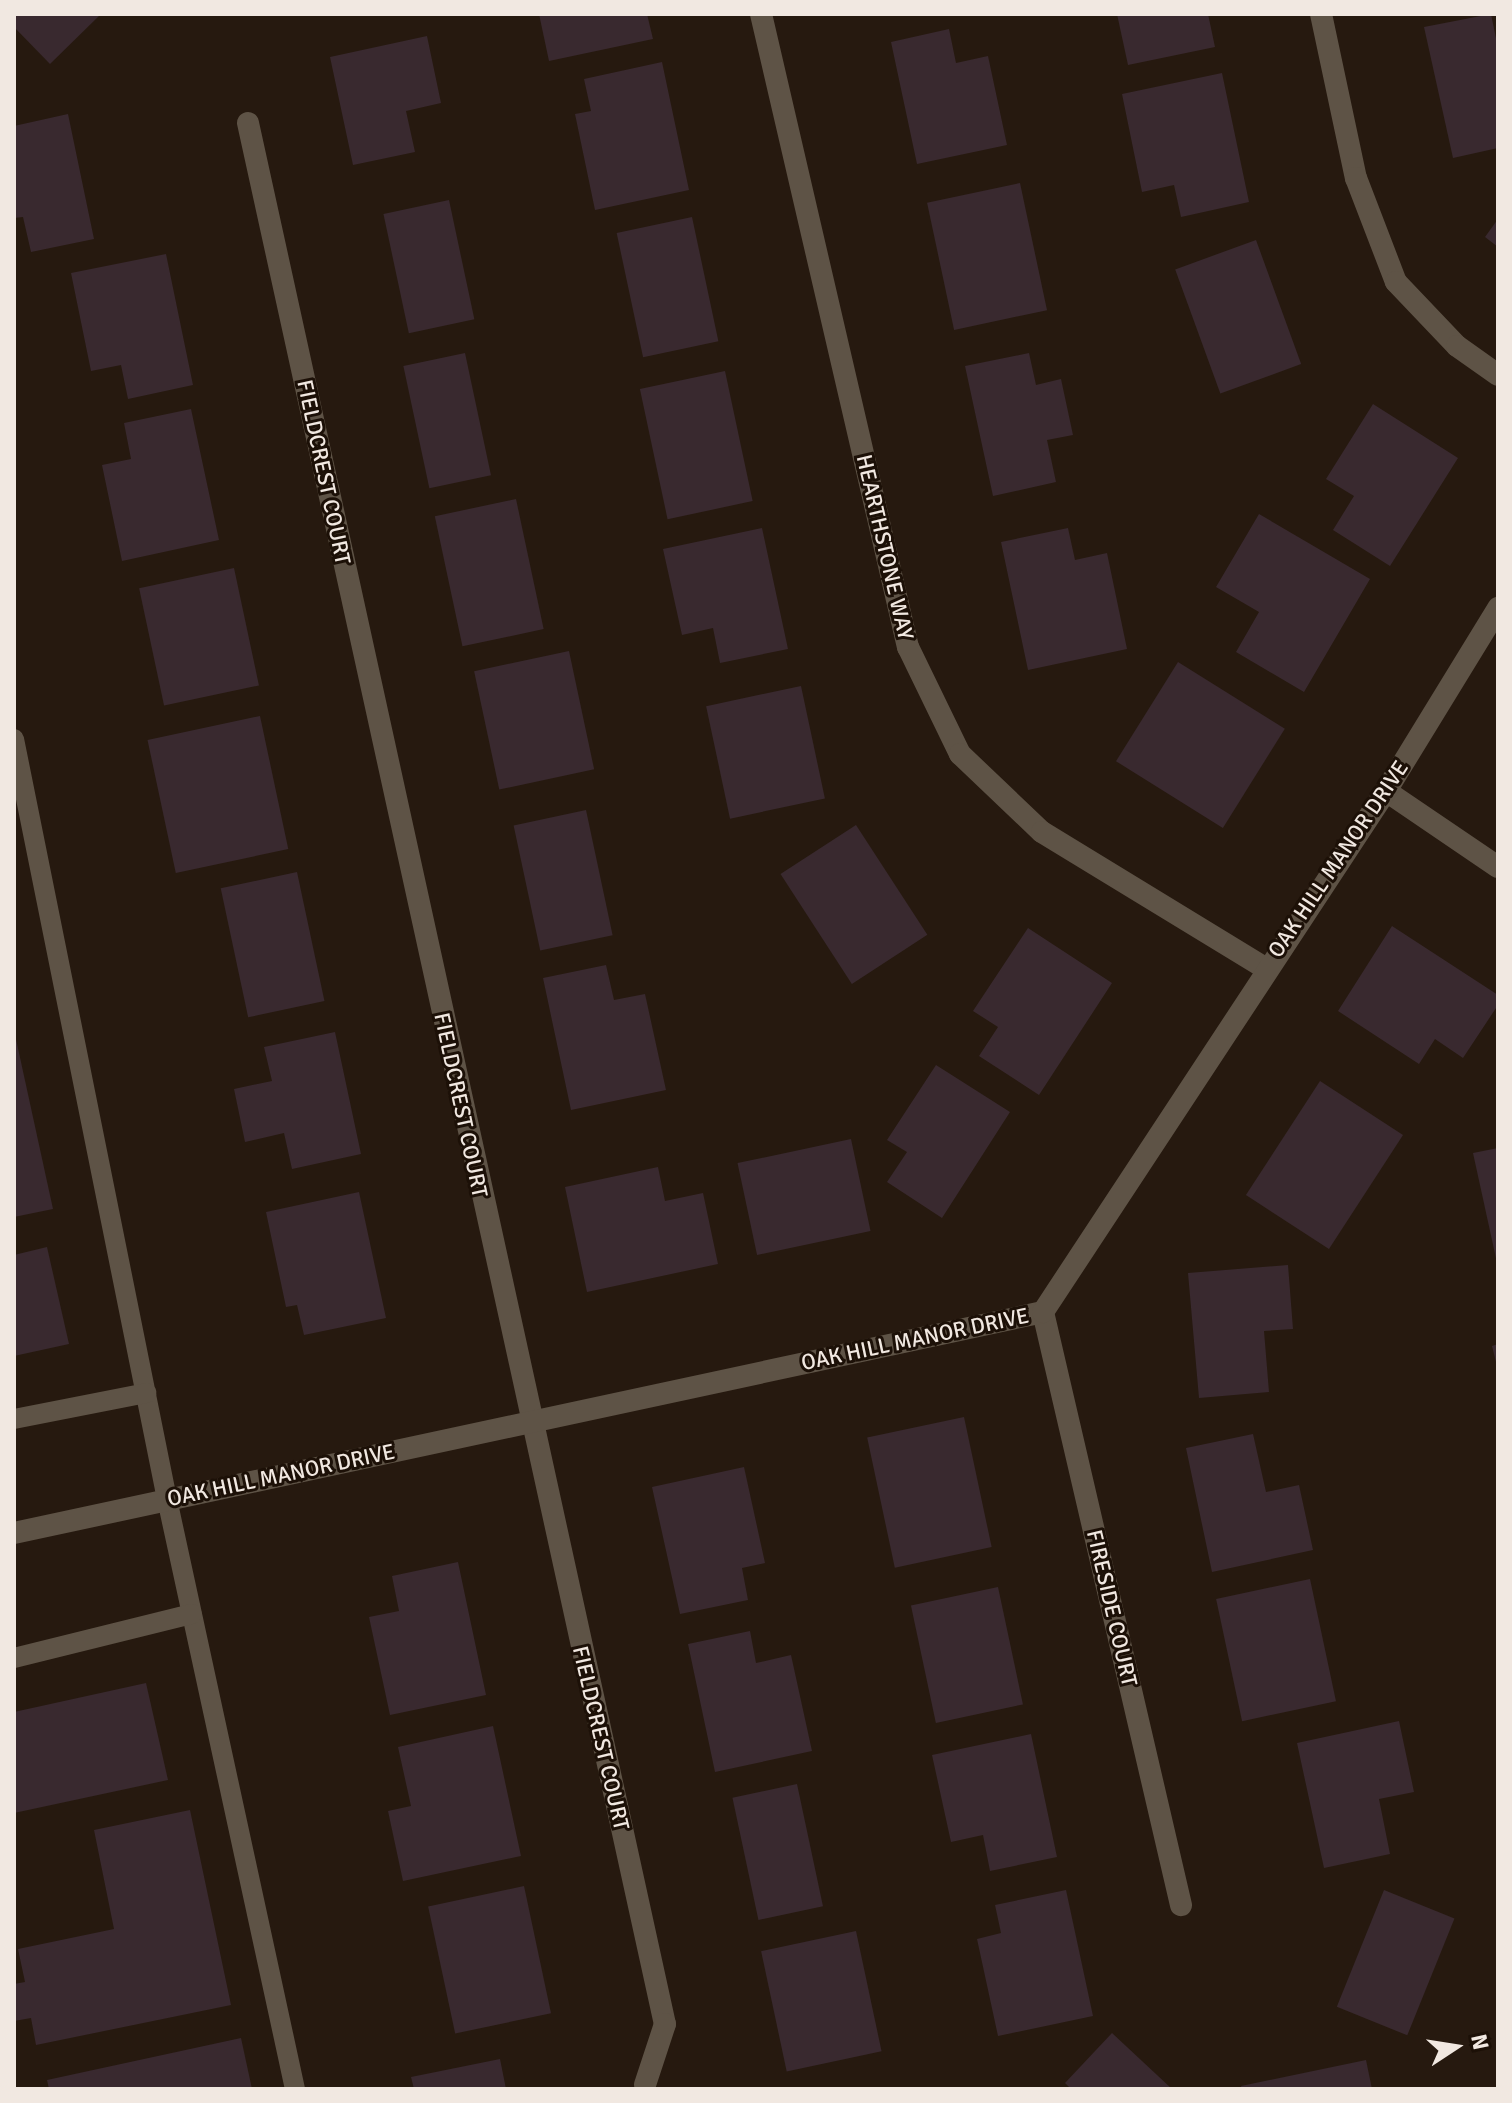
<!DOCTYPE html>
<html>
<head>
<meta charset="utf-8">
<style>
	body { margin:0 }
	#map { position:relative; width:1512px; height:2103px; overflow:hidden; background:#26190f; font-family:Signika,sans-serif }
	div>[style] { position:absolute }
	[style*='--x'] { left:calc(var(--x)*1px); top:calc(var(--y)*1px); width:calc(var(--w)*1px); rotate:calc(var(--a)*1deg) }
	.building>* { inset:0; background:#39292f; transform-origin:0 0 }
	.service>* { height:20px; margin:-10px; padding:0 10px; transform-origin:10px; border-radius:10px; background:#5e5346 }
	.minor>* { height:22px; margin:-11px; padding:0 11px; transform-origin:11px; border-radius:11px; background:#5e5346 }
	span { translate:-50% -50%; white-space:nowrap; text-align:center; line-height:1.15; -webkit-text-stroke:6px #1c1007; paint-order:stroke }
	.street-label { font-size:22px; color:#f1e8e1 }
	.frame { position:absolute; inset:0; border:16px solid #f1e8e1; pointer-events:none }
	.north { position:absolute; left:1416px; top:2007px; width:80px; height:80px; -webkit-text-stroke:6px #1c1007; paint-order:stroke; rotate:78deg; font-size:22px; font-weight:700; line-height:32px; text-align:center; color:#f1e8e1 }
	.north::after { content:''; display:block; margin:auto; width:28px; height:36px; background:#f1e8e1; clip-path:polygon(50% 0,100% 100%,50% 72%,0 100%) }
</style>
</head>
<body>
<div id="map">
	<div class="building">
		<i style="clip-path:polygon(14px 14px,101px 14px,50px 64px,14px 27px)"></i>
		<i style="clip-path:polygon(539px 14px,647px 14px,653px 39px,549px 61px)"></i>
		<i style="clip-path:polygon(1117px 14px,1208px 14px,1215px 47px,1128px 65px)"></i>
		<i style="clip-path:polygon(1491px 14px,1498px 48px,1498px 148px,1453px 158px,1424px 27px)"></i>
		<i style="clip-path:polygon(949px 29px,956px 63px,988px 56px,1007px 145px,917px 164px,891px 42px)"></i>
		<i style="clip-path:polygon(427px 36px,441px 103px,406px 111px,415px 152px,353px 165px,330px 57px)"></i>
		<i style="clip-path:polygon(662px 62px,689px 190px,595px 210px,575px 114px,591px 111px,584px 79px)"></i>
		<i style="clip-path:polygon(1222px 73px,1249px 202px,1181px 217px,1174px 185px,1142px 192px,1122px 94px)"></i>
		<i style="clip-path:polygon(68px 114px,94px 239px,31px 252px,23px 217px,14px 218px,14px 126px)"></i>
		<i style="left:1020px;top:183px;width:130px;height:95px;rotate:78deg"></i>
		<i style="left:449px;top:200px;width:122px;height:67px;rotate:78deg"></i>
		<i style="left:692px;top:217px;width:127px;height:77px;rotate:78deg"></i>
		<i style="clip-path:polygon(1498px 219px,1498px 247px,1485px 237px)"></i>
		<i style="left:1256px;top:240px;width:132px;height:86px;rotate:70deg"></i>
		<i style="clip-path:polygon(166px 254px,193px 385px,128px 399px,121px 365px,91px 371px,71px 273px)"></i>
		<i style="left:465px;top:353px;width:125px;height:63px;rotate:78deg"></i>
		<i style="clip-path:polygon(1029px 353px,1036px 385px,1061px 379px,1073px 435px,1047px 440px,1056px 482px,993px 496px,965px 366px)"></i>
		<i style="left:725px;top:371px;width:133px;height:87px;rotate:78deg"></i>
		<i style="clip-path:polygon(1373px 404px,1458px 458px,1390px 566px,1333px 530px,1354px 496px,1326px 479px)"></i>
		<i style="clip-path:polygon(191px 409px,219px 540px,122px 561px,102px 465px,131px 459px,124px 423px)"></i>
		<i style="left:516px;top:499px;width:133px;height:83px;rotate:78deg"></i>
		<i style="clip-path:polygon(1259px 514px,1370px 579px,1304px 692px,1236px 652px,1259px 612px,1216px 587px)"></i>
		<i style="clip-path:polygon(762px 528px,788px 649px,720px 663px,713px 628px,682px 635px,663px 549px)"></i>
		<i style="clip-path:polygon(1068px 528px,1075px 560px,1107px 553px,1127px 649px,1028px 670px,1001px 542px)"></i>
		<i style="left:234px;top:568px;width:120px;height:97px;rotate:78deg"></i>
		<i style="left:569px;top:651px;width:121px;height:97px;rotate:78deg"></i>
		<i style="left:1178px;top:662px;width:126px;height:117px;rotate:32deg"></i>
		<i style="left:801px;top:686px;width:115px;height:97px;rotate:78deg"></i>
		<i style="left:260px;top:716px;width:136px;height:115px;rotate:78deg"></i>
		<i style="left:586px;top:810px;width:128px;height:74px;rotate:78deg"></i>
		<i style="left:856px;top:825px;width:131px;height:90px;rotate:57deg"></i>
		<i style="left:297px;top:872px;width:132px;height:78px;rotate:78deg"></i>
		<i style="clip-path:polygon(1392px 926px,1498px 995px,1498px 1005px,1463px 1058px,1435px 1039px,1419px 1064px,1338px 1011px)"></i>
		<i style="clip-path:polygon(1028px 928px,1112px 983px,1039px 1095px,979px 1056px,998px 1027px,973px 1011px)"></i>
		<i style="clip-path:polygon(606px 965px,614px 1000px,645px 994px,666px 1090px,571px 1110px,543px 978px)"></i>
		<i style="clip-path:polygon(14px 1030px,53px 1209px,14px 1217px)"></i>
		<i style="clip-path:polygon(335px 1032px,361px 1154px,292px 1169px,284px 1133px,245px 1142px,234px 1089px,272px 1081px,264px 1047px)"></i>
		<i style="clip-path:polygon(936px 1065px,1010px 1112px,942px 1218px,887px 1182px,907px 1152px,887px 1140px)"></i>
		<i style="left:1320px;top:1081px;width:99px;height:136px;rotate:33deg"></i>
		<i style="left:851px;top:1139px;width:94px;height:116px;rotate:78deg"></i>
		<i style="clip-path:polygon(1498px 1148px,1498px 1263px,1497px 1263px,1473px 1153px)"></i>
		<i style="clip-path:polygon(658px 1167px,665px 1201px,703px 1193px,718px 1264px,587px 1292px,565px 1187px)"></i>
		<i style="clip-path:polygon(359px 1192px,386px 1318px,304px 1335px,297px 1305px,286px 1307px,266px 1212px)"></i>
		<i style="clip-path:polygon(47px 1247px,69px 1344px,14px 1356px,14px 1255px)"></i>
		<i style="clip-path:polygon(1288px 1265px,1293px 1329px,1264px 1331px,1269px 1392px,1199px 1398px,1188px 1273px)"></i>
		<i style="clip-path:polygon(1498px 1344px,1498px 1366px,1497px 1366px,1492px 1346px)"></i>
		<i style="left:964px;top:1417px;width:133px;height:99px;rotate:78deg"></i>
		<i style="clip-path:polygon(1253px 1434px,1266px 1492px,1299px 1485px,1313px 1550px,1212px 1572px,1186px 1448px)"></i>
		<i style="clip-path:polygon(744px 1467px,765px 1563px,742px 1568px,748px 1600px,680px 1614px,652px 1487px)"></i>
		<i style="clip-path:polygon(458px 1562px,486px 1695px,390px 1715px,369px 1617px,399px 1611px,392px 1576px)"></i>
		<i style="left:1310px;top:1579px;width:125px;height:96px;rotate:78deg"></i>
		<i style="left:998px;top:1587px;width:120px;height:89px;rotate:78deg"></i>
		<i style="clip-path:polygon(750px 1631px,756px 1663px,791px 1655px,812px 1751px,715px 1772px,688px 1644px)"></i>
		<i style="clip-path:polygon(146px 1683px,168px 1780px,14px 1813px,14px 1712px)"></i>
		<i style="clip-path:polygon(1399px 1721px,1414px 1792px,1379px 1799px,1390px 1854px,1324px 1868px,1297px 1743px)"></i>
		<i style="clip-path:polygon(493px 1726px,521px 1856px,403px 1881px,388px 1811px,411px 1806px,398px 1747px)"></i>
		<i style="clip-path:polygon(1031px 1734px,1057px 1857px,990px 1871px,983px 1835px,951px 1842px,932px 1755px)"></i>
		<i style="left:797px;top:1784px;width:125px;height:66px;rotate:78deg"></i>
		<i style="clip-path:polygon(190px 1810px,231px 2005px,36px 2045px,31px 2018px,14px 2021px,14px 1984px,25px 1982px,18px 1949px,114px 1929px,94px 1830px)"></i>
		<i style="left:524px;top:1886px;width:130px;height:98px;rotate:78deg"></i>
		<i style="clip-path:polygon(1066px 1890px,1093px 2016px,998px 2036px,977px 1939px,1001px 1933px,995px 1905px)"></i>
		<i style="left:1384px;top:1890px;width:76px;height:126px;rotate:22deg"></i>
		<i style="left:856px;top:1931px;width:123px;height:97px;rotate:78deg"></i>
		<i style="clip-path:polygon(1112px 2033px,1172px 2089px,1071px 2089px,1065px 2083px)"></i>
		<i style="clip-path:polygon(241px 2038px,252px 2089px,49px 2089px,47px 2080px)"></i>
		<i style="clip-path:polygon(500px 2059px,506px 2089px,414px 2089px,411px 2077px)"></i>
		<i style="clip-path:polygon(1366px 2060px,1372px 2089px,1242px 2089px,1241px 2086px)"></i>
	</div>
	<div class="service">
		<i style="--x:14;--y:739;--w:775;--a:78.62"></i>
		<i style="--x:167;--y:1499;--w:604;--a:77.76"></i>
		<i style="--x:14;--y:1419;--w:135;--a:-11.1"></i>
		<i style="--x:14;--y:1658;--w:183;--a:-13.9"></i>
	</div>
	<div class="minor">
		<i style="--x:761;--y:14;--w:650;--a:76.93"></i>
		<i style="--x:908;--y:647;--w:119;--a:64.1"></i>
		<i style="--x:960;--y:754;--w:113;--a:43.6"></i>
		<i style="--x:1042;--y:832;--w:261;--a:31.4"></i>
		<i style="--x:1321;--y:14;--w:168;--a:78"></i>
		<i style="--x:1356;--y:178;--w:111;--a:69"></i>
		<i style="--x:1396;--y:282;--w:88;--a:46.4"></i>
		<i style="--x:1457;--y:346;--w:50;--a:35.3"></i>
		<i style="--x:248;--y:123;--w:1946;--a:77.63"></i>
		<i style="--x:665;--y:2024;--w:64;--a:108.2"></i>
		<i style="--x:1386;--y:791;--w:135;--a:34.2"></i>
		<i style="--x:1043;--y:1312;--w:609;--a:76.9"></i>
		<i style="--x:14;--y:1533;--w:1052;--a:-12.12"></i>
		<i style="--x:1043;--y:1312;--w:624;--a:-56.64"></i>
		<i style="--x:1386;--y:791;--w:215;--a:-58.5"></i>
	</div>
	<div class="street-label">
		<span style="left:324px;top:472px;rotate:78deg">FIELDCREST COURT</span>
		<span style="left:885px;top:547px;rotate:77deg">HEARTHSTONE WAY</span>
		<span style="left:1338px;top:859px;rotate:-56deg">OAK HILL MANOR DRIVE</span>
		<span style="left:461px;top:1105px;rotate:78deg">FIELDCREST COURT</span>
		<span style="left:915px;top:1339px;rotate:-12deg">OAK HILL MANOR DRIVE</span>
		<span style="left:281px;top:1475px;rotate:-12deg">OAK HILL MANOR DRIVE</span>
		<span style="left:1112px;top:1608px;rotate:77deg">FIRESIDE COURT</span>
		<span style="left:601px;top:1738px;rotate:77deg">FIELDCREST COURT</span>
	</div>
	<div class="frame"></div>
	<div class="north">N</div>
</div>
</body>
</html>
